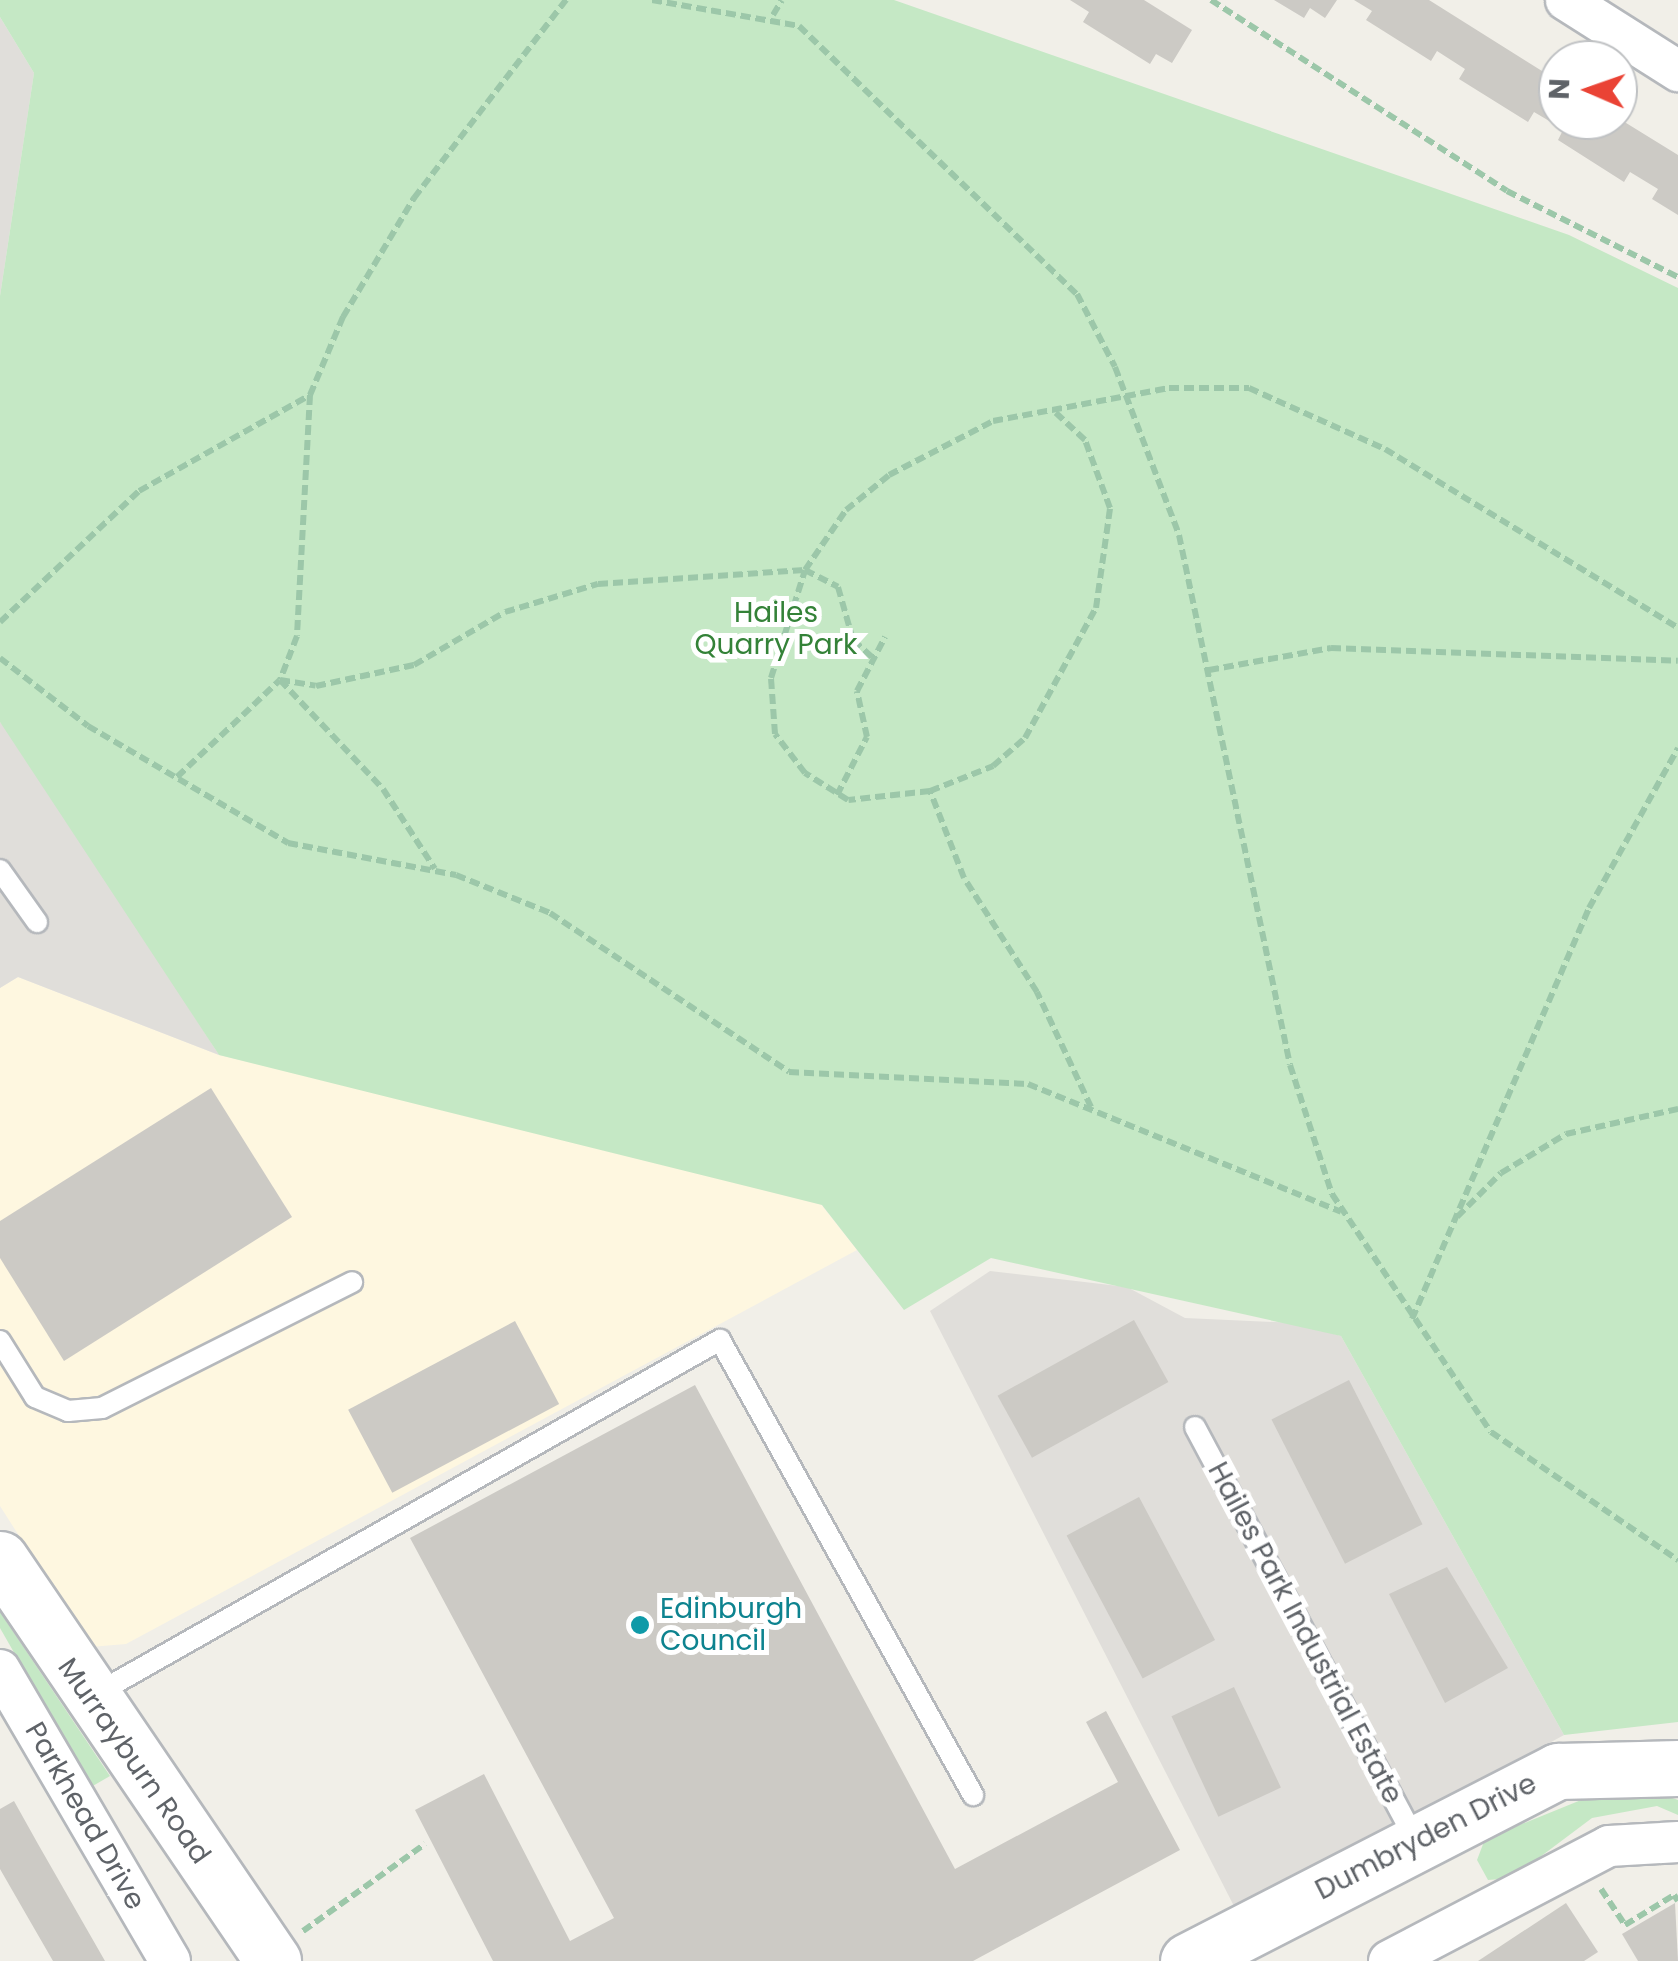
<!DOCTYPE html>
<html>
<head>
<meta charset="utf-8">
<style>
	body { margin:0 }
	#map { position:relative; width:1678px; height:1961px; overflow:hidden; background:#f1efe8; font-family:Poppins,sans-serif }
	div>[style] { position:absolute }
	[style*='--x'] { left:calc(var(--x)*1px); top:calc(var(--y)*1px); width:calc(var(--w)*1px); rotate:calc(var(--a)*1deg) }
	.commercial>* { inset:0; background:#fef7e0 }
	.industrial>* { inset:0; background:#e0deda }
	.green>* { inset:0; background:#c5e8c5 }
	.building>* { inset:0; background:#cccac5; transform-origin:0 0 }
	.path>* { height:6px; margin-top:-3px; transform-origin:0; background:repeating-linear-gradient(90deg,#9cc7a9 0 10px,transparent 0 15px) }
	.roads { filter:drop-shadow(2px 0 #b5b8bc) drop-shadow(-2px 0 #b5b8bc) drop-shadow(0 2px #b5b8bc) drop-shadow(0 -2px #b5b8bc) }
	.lane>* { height:20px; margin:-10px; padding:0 10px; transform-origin:10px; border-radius:10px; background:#fff }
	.street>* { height:40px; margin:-20px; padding:0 20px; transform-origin:20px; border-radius:20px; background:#fff }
	.secondary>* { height:55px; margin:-27.5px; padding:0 27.5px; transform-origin:27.5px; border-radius:27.5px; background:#fff }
	.dots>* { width:28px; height:28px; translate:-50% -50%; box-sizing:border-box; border:5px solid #fff; border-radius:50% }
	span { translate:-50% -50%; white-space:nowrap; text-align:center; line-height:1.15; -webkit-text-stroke:10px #fff; paint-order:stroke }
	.park-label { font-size:28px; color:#348238 }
	.culture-label { font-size:28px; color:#0d838f }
	.left { translate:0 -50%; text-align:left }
	.street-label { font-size:28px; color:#5f6368 }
	.north { position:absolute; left:1538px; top:40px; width:100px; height:100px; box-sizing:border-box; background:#fff; border:2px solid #bfc1c3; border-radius:50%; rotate:272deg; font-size:28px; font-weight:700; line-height:40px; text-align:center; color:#5f6368 }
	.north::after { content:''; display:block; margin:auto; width:35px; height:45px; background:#ea4335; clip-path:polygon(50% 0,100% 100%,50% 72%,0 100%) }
</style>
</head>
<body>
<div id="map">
	<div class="commercial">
		<i style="clip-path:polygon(18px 977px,219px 1055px,812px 1193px,857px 1250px,126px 1644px,90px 1647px,0 1506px,0 988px)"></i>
	</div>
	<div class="industrial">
		<i style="clip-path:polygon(0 17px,34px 73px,0 296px)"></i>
		<i style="clip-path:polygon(0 722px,15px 737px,219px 1055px,18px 977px,0 988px)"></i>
		<i style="clip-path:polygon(990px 1271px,1127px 1287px,1185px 1318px,1297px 1323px,1341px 1336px,1564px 1735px,1237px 1912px,930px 1311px)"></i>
	</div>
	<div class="green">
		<i style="clip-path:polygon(0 0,894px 0,1569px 235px,1678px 288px,1678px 1722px,1564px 1735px,1341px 1336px,991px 1258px,904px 1310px,822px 1205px,219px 1055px,0 722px,0 296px,34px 73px,0 17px)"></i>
		<i style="clip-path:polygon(0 1612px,110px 1776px,91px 1787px,0 1628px)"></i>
		<i style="clip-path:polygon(1661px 1794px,1678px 1800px,1678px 1815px,1657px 1806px,1592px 1818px,1512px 1878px,1488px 1880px,1477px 1860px,1485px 1839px,1586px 1798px)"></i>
	</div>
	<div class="building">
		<i style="clip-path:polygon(1070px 0,1144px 0,1192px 30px,1172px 63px,1156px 54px,1150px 64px,1083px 22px,1089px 12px)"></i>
		<i style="clip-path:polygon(1274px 0,1337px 0,1325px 18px,1310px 8px,1304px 18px)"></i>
		<i style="clip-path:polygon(1354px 0,1429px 0,1558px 81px,1558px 120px,1618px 118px,1678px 155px,1678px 215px,1652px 199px,1658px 189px,1630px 172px,1624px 182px,1558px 140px,1563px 130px,1551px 122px,1534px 112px,1528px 122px,1459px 79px,1465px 69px,1437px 51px,1431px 61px,1366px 20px,1372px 11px)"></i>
		<i style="clip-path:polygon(211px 1088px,292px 1217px,64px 1361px,0 1258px,0 1221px)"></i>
		<i style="left:1134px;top:1320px;width:71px;height:156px;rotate:61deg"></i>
		<i style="left:515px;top:1321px;width:94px;height:189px;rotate:62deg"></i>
		<i style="left:1349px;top:1380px;width:162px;height:87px;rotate:63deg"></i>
		<i style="clip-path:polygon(695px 1385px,955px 1869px,1118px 1782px,1086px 1722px,1106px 1711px,1180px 1850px,973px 1961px,493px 1961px,415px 1810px,484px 1774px,570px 1941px,614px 1918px,410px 1538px)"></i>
		<i style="left:1139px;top:1497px;width:162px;height:82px;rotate:62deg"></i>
		<i style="clip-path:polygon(1447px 1567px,1508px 1668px,1445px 1703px,1389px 1594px)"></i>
		<i style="left:1234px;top:1687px;width:111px;height:69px;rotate:65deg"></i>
		<i style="clip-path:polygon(14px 1801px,38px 1844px,105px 1961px,53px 1961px,23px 1909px,0 1869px,0 1809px)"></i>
		<i style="clip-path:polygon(1566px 1903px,1598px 1952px,1584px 1961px,1478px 1961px)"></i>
		<i style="clip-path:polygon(1675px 1903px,1678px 1961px,1638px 1961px,1622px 1934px)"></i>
	</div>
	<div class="path">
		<i style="--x:652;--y:0;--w:149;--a:10"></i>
		<i style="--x:799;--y:26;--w:386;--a:44"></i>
		<i style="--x:1077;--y:294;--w:82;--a:62.5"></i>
		<i style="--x:1115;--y:367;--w:180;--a:69.1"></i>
		<i style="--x:1179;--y:535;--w:541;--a:78.17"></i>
		<i style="--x:1290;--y:1065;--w:136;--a:72"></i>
		<i style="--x:1332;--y:1194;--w:286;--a:56.3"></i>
		<i style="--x:1491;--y:1432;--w:227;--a:34.4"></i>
		<i style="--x:1211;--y:0;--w:352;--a:32.8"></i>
		<i style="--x:1507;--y:191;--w:191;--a:26.7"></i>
		<i style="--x:773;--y:15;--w:17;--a:-59"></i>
		<i style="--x:310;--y:395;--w:241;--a:93.1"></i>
		<i style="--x:297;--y:636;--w:47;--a:111.1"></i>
		<i style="--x:280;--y:680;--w:36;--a:9"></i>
		<i style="--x:316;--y:686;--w:100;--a:-12.1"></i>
		<i style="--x:414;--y:665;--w:105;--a:-30.2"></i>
		<i style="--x:505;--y:612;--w:97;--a:-16.8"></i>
		<i style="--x:598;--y:584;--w:207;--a:-3.9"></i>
		<i style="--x:805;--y:570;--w:37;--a:27"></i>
		<i style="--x:838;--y:587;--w:55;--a:74.2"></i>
		<i style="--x:853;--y:640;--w:27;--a:42"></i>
		<i style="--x:0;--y:622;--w:191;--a:-43.3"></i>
		<i style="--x:139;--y:491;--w:196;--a:-29.3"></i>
		<i style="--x:310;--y:395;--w:85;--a:-67.1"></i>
		<i style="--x:343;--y:317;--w:139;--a:-59.2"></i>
		<i style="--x:414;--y:198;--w:250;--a:-52.5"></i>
		<i style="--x:0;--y:658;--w:111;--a:37.7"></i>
		<i style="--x:88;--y:726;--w:232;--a:30.3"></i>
		<i style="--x:288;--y:843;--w:171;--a:10.8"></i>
		<i style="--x:456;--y:875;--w:101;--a:22"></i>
		<i style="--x:550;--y:913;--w:287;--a:33.6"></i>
		<i style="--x:789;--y:1072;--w:239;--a:2.9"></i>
		<i style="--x:1028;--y:1084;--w:338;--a:22.2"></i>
		<i style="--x:1209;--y:670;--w:124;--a:-10.2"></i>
		<i style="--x:1331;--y:648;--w:347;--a:2.1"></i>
		<i style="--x:177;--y:777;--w:141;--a:-43.3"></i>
		<i style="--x:280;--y:680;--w:150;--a:46.6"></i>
		<i style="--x:383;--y:789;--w:95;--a:57"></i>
		<i style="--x:930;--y:791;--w:68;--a:-21.6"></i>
		<i style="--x:993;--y:766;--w:43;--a:-41.2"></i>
		<i style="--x:1025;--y:738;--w:148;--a:-61.4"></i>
		<i style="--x:1096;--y:608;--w:101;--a:-82"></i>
		<i style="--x:1110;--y:508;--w:72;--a:-110.2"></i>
		<i style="--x:1085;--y:440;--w:40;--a:-137"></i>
		<i style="--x:837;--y:795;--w:65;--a:-62.7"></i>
		<i style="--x:867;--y:737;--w:47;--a:-102.3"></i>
		<i style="--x:857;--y:691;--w:61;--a:-62.6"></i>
		<i style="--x:1091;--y:1107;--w:127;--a:-115.2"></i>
		<i style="--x:1037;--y:992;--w:135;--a:-122.6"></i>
		<i style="--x:964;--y:878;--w:93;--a:-111.3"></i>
		<i style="--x:930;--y:791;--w:82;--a:173.7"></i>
		<i style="--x:848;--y:800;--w:51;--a:-147.9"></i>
		<i style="--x:805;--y:773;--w:49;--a:-127.6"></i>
		<i style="--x:775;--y:734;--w:56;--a:-94.1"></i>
		<i style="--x:771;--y:678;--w:113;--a:-72.5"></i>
		<i style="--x:805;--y:570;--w:73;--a:-55.7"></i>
		<i style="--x:846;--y:510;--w:55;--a:-39.1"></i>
		<i style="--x:889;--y:475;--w:117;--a:-27.4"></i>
		<i style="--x:993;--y:421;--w:179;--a:-10.6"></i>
		<i style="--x:1169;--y:388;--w:80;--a:0"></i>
		<i style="--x:1249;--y:388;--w:149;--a:24.2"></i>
		<i style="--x:1385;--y:449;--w:343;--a:31.4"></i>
		<i style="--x:1457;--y:1217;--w:62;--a:-45"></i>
		<i style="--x:1501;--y:1173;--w:76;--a:-31"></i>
		<i style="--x:1566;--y:1134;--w:115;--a:-12.6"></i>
		<i style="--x:1412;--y:1319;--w:447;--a:-66.7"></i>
		<i style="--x:1589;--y:908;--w:183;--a:-60.9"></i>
		<i style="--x:1601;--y:1889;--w:43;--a:56.3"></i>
		<i style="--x:1625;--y:1925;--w:57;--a:-31.5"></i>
		<i style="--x:1674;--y:1895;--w:7;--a:56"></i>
		<i style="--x:303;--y:1931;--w:150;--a:-35.5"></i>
	</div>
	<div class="roads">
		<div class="lane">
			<i style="--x:0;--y:870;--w:64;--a:54.6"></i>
			<i style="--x:0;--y:1341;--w:66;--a:58"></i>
			<i style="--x:35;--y:1397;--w:36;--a:23"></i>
			<i style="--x:68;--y:1411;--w:34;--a:-5"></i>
			<i style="--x:102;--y:1408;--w:280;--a:-26.7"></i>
			<i style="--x:1195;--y:1427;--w:467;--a:61.9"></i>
			<i style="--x:94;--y:1695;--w:720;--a:-29.56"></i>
			<i style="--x:720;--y:1340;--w:521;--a:60.92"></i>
		</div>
		<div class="street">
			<i style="--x:1566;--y:0;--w:133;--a:32.4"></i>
			<i style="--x:0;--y:1670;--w:337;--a:59.7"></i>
			<i style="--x:1389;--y:1961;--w:248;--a:-27.6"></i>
			<i style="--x:1609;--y:1846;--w:69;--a:-3.3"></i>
		</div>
		<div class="secondary">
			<i style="--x:0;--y:1559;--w:486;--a:55.8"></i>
			<i style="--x:1188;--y:1961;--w:416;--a:-27.2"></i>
			<i style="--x:1558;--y:1771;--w:120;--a:-1.4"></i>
		</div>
	</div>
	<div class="dots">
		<i style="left:640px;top:1625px;background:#0f9aa8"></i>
	</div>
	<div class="park-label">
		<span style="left:776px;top:629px">Hailes<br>Quarry Park</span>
	</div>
	<div class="culture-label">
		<span class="left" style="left:660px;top:1625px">Edinburgh<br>Council</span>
	</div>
	<div class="street-label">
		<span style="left:1305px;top:1633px;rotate:62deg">Hailes Park Industrial Estate</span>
		<span style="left:134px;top:1761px;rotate:55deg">Murrayburn Road</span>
		<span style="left:85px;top:1816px;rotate:60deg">Parkhead Drive</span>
		<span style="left:1426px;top:1837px;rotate:-27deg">Dumbryden Drive</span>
	</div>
	<div class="north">N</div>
</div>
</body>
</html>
